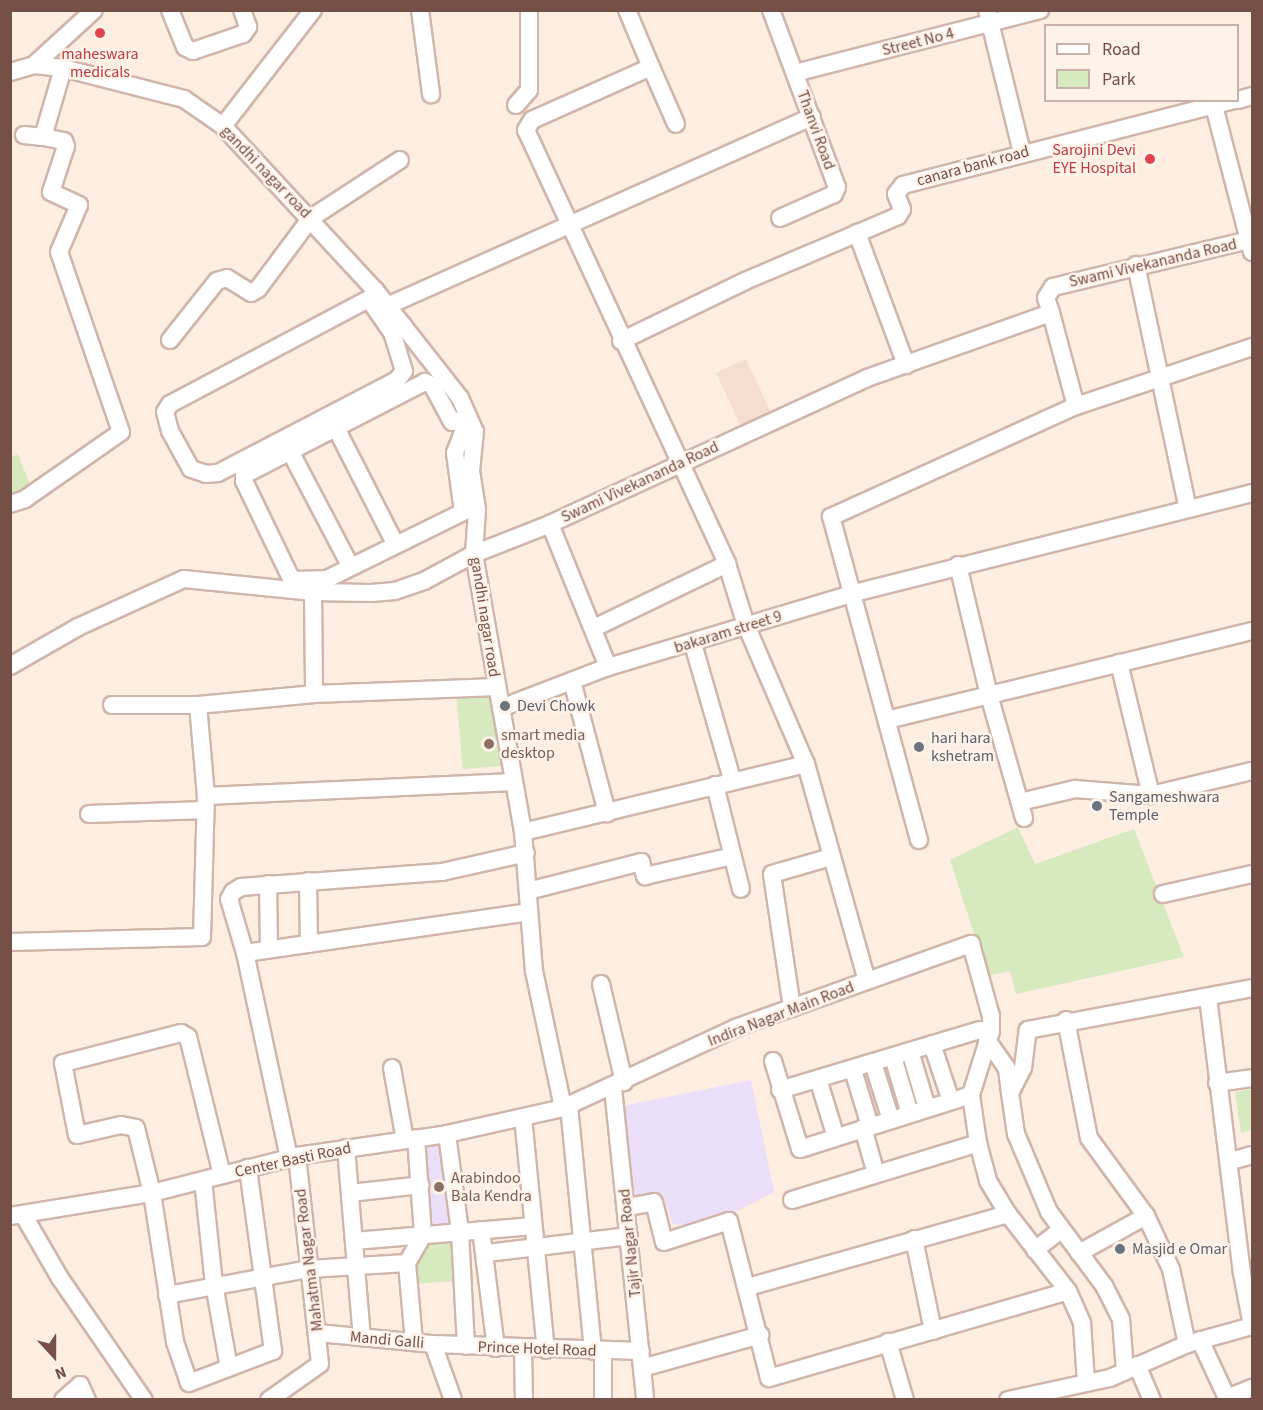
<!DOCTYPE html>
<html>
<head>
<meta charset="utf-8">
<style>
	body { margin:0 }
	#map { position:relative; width:1263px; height:1410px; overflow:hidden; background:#fdeee1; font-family:"Source Sans 3",sans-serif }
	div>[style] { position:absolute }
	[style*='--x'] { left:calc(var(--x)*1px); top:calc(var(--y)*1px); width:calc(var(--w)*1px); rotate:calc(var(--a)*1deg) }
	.residential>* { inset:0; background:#f5decf; transform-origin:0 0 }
	.education>* { inset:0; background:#ebdef9; transform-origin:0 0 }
	.green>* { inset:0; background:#d7eabf; transform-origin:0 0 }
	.roads { filter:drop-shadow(2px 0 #d0b5ab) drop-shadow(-2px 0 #d0b5ab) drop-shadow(0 2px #d0b5ab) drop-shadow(0 -2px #d0b5ab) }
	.minor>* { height:16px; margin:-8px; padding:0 8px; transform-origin:8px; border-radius:8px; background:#fff }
	.dots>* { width:16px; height:16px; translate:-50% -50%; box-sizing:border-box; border:3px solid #fff2e8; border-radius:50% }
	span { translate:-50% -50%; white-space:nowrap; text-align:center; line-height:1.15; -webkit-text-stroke:5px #fff2e8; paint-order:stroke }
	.street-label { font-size:16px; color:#745047 }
	.health-label { font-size:16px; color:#be3a42 }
	.right { translate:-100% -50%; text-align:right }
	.worship-label { font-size:16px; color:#5b616d }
	.left { translate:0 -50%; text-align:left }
	.education-label { font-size:16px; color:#785e54 }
	.frame { position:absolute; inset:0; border:12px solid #745047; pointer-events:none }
	.legend { position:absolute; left:1044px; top:24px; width:195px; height:78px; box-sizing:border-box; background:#fff2e8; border:2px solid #c7b1a8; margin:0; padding:8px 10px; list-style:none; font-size:18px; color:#745047 }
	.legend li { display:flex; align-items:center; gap:12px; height:30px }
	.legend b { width:30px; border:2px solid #c7b1a8 }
	.north { position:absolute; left:24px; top:1326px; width:60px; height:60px; -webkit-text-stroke:4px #fff2e8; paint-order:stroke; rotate:159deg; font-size:16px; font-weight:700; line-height:24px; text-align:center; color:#745047 }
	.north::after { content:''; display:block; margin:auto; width:21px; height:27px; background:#745047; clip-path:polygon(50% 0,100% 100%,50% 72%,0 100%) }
</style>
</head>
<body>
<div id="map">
	<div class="residential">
		<i style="left:746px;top:359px;width:59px;height:33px;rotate:65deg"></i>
	</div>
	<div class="education">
		<i style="clip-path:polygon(751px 1080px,774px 1192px,736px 1212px,685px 1225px,673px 1224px,663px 1193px,630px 1198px,618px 1107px)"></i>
		<i style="left:444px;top:1144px;width:84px;height:21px;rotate:83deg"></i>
	</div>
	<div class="green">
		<i style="clip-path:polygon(18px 454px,33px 492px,11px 500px,11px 457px)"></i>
		<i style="left:496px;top:690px;width:76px;height:40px;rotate:85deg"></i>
		<i style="clip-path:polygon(1018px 827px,1035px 864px,1134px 829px,1184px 957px,1016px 994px,1010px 971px,988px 976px,950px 860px)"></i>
		<i style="clip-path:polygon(1252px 1089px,1252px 1130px,1241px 1133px,1235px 1092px)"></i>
		<i style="clip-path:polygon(450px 1238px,454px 1281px,414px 1284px,413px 1260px,424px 1240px)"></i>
	</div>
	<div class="roads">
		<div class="minor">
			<i style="--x:170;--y:10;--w:40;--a:68"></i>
			<i style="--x:185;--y:47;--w:9;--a:27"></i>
			<i style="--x:193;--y:51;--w:53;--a:-18.8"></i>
			<i style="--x:243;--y:34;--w:9;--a:-54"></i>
			<i style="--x:248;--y:27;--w:18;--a:-109"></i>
			<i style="--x:420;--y:10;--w:85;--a:82.5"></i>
			<i style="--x:627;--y:10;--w:62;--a:67.2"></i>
			<i style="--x:651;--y:67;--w:130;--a:156"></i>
			<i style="--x:532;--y:120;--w:12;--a:121"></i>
			<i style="--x:526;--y:130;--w:478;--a:65.1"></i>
			<i style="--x:727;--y:564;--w:64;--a:72.7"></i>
			<i style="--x:746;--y:625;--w:151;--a:66.7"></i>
			<i style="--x:806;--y:764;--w:225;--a:74.3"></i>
			<i style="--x:771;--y:10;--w:189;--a:69.6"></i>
			<i style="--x:837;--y:187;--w:8;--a:113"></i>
			<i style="--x:834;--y:194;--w:59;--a:156"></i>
			<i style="--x:987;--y:10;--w:147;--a:76.2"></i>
			<i style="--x:34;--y:65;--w:29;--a:6"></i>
			<i style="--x:63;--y:68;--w:125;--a:14.4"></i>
			<i style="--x:184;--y:99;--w:47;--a:34.7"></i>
			<i style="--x:223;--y:126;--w:224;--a:47.2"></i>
			<i style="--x:375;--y:290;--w:137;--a:51.8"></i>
			<i style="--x:460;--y:398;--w:36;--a:66"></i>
			<i style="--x:475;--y:431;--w:40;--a:95.7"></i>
			<i style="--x:471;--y:471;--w:39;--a:81"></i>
			<i style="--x:477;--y:510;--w:44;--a:93.9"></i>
			<i style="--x:474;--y:554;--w:282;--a:80"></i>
			<i style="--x:523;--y:832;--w:139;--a:85.5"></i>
			<i style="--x:534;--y:971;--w:140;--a:78"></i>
			<i style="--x:651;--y:67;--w:62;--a:66.3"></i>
			<i style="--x:10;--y:72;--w:25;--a:-16"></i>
			<i style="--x:34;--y:65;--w:81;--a:-42.5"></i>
			<i style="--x:795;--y:73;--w:253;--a:-14.4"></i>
			<i style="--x:1238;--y:100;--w:15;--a:-16"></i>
			<i style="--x:516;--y:105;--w:20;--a:-49"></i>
			<i style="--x:529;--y:90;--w:80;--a:-90"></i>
			<i style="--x:1214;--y:106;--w:151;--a:75.4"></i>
			<i style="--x:223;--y:126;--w:147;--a:-52.2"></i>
			<i style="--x:24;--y:135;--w:19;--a:6"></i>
			<i style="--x:857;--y:233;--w:141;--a:69.6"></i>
			<i style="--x:1136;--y:265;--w:249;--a:78"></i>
			<i style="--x:378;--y:294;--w:235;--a:152.1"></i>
			<i style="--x:170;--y:404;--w:9;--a:122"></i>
			<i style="--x:165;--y:412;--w:20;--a:75"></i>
			<i style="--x:170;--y:431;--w:43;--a:61.1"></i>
			<i style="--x:191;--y:469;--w:16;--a:18"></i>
			<i style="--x:206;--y:474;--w:12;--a:-5"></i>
			<i style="--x:218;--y:473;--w:202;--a:-27.5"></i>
			<i style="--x:397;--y:380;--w:11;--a:-52"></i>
			<i style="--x:404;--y:371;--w:41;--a:-107.1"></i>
			<i style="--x:392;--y:332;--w:13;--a:-32"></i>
			<i style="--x:370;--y:301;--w:38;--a:55"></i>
			<i style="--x:387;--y:306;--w:465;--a:-24"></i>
			<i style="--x:1051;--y:313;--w:96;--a:75"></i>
			<i style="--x:170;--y:340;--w:75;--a:-51.5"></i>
			<i style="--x:217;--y:281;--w:10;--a:-17"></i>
			<i style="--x:227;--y:278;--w:28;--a:32"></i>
			<i style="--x:251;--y:293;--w:8;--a:-30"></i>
			<i style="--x:258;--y:289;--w:89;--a:-53.3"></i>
			<i style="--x:311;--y:218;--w:106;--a:-33.1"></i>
			<i style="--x:621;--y:341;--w:138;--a:-25.8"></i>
			<i style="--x:745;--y:281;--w:166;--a:-23"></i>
			<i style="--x:898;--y:216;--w:8;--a:-60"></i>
			<i style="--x:902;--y:209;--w:16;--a:-112"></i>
			<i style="--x:896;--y:194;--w:11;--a:-52"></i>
			<i style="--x:903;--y:185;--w:342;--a:-14.4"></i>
			<i style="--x:469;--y:418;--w:17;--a:167"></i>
			<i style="--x:452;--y:422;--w:42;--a:-118.4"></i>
			<i style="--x:432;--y:385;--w:8;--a:-157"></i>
			<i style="--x:425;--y:382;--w:203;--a:152.8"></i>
			<i style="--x:244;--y:475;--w:6;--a:90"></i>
			<i style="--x:244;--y:481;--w:106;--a:64.2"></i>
			<i style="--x:290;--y:576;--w:6;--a:39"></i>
			<i style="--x:295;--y:580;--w:32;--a:-2"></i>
			<i style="--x:327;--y:579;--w:152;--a:-26.2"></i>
			<i style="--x:463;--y:512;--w:60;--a:-97.7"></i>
			<i style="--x:455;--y:453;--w:22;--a:-69"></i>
			<i style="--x:463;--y:432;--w:11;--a:-34"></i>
			<i style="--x:336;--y:428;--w:131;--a:62.9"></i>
			<i style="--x:290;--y:451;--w:131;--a:62.3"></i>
			<i style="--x:10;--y:504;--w:16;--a:-18"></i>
			<i style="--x:25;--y:499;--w:117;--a:-34.9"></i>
			<i style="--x:121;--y:432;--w:190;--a:-109"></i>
			<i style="--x:59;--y:252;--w:51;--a:-66.9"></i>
			<i style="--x:79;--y:205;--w:31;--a:-155"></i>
			<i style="--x:51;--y:192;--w:48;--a:-71.9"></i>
			<i style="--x:66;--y:146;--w:5;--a:-112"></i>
			<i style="--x:64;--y:141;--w:21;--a:-169"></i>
			<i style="--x:43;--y:137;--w:72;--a:-73.8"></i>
			<i style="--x:550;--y:524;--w:154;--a:67.9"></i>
			<i style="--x:958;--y:565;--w:134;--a:76.6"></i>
			<i style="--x:989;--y:695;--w:128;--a:74.1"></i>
			<i style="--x:313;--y:592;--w:102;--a:89.4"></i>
			<i style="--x:594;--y:628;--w:148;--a:-25.7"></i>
			<i style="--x:693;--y:644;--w:141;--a:73.9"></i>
			<i style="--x:1119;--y:663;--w:136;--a:76.4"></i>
			<i style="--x:1151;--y:795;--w:104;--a:-13.4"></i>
			<i style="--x:10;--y:666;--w:78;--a:-29.8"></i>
			<i style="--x:78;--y:627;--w:116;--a:-24.4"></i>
			<i style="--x:184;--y:579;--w:130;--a:5.8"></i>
			<i style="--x:313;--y:592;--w:58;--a:1"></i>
			<i style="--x:371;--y:593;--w:24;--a:-5"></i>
			<i style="--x:395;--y:591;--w:31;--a:-19"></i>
			<i style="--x:424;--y:581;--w:57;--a:-28.4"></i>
			<i style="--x:474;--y:554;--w:82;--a:-21.5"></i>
			<i style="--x:550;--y:524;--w:349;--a:-24.7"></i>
			<i style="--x:867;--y:378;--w:195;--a:-19.5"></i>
			<i style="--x:1051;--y:313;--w:16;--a:-108"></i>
			<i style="--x:1046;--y:298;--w:13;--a:-58"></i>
			<i style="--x:1053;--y:287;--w:202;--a:-13.5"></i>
			<i style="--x:572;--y:681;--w:137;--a:75.1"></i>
			<i style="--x:112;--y:705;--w:86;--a:0"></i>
			<i style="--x:198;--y:705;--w:117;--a:-5.4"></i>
			<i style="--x:314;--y:694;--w:183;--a:-2.2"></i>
			<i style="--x:501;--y:708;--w:115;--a:-21"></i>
			<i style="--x:608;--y:667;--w:257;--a:-16.7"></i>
			<i style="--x:854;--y:593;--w:410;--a:-14.1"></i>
			<i style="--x:887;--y:720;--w:376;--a:-13.7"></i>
			<i style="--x:715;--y:785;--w:107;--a:76"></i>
			<i style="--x:206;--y:796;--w:308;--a:-2.6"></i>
			<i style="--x:1020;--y:802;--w:57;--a:-13.3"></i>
			<i style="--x:1075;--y:789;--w:76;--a:4.5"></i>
			<i style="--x:89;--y:814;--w:116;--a:-2"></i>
			<i style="--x:523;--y:832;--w:291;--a:-13.5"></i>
			<i style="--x:919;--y:840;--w:335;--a:-105.2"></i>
			<i style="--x:831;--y:517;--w:269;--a:-24.4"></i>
			<i style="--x:1076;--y:406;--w:186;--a:-18.5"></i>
			<i style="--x:308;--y:881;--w:63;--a:89.1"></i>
			<i style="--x:268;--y:884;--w:64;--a:89.1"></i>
			<i style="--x:528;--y:891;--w:117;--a:-14.4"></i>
			<i style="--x:641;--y:862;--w:15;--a:74"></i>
			<i style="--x:645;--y:876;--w:90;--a:-12.8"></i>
			<i style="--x:1163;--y:894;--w:91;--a:-12.7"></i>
			<i style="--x:10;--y:942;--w:192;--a:-1.5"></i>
			<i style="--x:202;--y:937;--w:141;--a:-88.4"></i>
			<i style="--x:206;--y:796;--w:91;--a:-95"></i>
			<i style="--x:245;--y:953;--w:287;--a:-8.2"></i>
			<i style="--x:601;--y:984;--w:101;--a:76.8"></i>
			<i style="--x:1208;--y:997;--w:278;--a:83"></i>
			<i style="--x:1242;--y:1273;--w:54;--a:79.3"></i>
			<i style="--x:792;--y:1008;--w:135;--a:-98.5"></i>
			<i style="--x:772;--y:874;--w:61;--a:-16.1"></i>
			<i style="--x:1066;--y:1020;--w:120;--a:79"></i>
			<i style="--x:1089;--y:1138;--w:97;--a:53.8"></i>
			<i style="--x:1146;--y:1216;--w:59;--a:64.7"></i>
			<i style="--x:1171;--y:1269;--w:77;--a:78"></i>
			<i style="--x:987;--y:1040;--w:35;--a:55"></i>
			<i style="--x:1007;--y:1069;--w:24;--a:83"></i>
			<i style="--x:932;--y:1044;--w:60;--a:71.6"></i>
			<i style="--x:910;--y:1051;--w:59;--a:73.4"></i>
			<i style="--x:893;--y:1057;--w:59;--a:73.4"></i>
			<i style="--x:773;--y:1061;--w:92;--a:72.9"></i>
			<i style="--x:800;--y:1149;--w:179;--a:-17.5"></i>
			<i style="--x:873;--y:1063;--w:60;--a:72.5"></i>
			<i style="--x:392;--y:1068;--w:73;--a:79.8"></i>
			<i style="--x:853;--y:1070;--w:59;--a:73.1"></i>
			<i style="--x:818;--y:1079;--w:61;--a:72.8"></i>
			<i style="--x:1217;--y:1083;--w:35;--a:-8"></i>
			<i style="--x:613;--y:1088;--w:314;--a:84.1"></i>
			<i style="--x:780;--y:1090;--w:209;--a:-16.7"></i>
			<i style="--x:980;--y:1030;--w:11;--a:5"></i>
			<i style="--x:569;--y:1106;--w:246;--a:84.4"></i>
			<i style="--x:523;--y:1117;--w:234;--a:84.4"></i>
			<i style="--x:863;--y:1128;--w:48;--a:74.2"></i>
			<i style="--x:447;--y:1134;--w:99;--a:82.4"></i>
			<i style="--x:460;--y:1232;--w:114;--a:87"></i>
			<i style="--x:346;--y:1148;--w:190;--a:85.2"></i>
			<i style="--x:289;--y:1158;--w:210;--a:-102.1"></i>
			<i style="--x:245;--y:953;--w:56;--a:-106.5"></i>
			<i style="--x:229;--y:899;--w:8;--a:-60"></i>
			<i style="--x:233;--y:892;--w:9;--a:-32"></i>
			<i style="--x:241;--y:887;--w:202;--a:-4.3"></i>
			<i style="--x:442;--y:872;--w:86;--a:-12.7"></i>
			<i style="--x:1231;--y:1161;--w:22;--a:-16"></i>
			<i style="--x:222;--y:1175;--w:142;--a:-103.8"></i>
			<i style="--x:188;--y:1037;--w:8;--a:-150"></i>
			<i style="--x:181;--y:1033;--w:122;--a:165.7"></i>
			<i style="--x:63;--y:1063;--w:73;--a:79"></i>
			<i style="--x:77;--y:1135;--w:45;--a:-12.8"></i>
			<i style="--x:121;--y:1125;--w:15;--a:11"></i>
			<i style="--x:136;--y:1128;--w:67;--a:76.2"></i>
			<i style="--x:152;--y:1193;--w:151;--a:81.2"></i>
			<i style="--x:175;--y:1342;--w:43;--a:71.1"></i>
			<i style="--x:189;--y:1383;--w:90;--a:-20.9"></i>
			<i style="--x:273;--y:1351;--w:185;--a:-97.8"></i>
			<i style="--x:203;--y:1180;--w:105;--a:84"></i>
			<i style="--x:214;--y:1284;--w:85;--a:79.9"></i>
			<i style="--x:350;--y:1193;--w:71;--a:-6.4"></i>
			<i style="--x:792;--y:1200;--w:195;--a:-17"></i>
			<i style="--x:627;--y:1207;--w:27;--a:-10"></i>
			<i style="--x:654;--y:1202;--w:41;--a:76"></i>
			<i style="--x:664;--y:1242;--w:68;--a:-17.9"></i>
			<i style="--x:729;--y:1221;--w:162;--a:75.7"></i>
			<i style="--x:769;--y:1378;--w:311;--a:-16.2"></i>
			<i style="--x:10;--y:1216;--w:144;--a:-9.2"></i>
			<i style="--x:152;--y:1193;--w:150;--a:-14.3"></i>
			<i style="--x:297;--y:1156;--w:152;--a:-8.3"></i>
			<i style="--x:447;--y:1134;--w:119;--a:-12.6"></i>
			<i style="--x:563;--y:1108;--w:190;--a:-24.9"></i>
			<i style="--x:735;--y:1028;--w:251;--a:-19.6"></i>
			<i style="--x:971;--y:944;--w:75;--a:74.5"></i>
			<i style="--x:991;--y:1016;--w:15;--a:90"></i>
			<i style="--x:991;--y:1031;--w:67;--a:107.4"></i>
			<i style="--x:971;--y:1095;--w:49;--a:81.7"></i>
			<i style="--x:978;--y:1143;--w:39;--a:75"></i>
			<i style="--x:988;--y:1181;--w:39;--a:59"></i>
			<i style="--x:1008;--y:1214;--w:98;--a:52.1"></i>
			<i style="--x:1068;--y:1291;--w:35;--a:66"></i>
			<i style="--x:1082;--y:1323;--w:58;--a:86.1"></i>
			<i style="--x:24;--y:1216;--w:72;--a:59.9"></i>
			<i style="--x:60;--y:1278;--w:148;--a:55.5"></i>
			<i style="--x:481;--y:1230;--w:119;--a:82.8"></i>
			<i style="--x:914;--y:1239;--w:94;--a:78.3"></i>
			<i style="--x:354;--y:1241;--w:180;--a:-4.8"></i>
			<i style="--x:1035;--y:1250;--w:33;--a:-38"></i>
			<i style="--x:487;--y:1253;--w:143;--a:-6.8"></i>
			<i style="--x:1079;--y:1253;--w:77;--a:-28.9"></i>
			<i style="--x:748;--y:1287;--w:270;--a:-15.7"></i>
			<i style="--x:167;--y:1295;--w:144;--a:-10.4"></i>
			<i style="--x:309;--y:1269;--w:98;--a:-3.5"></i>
			<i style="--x:318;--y:1333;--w:116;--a:5.5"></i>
			<i style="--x:433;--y:1344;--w:59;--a:70.3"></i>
			<i style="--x:1200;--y:1340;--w:66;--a:65"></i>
			<i style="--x:414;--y:1342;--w:79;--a:-95.1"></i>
			<i style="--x:407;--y:1263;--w:32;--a:-60"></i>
			<i style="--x:423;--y:1235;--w:97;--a:-94.1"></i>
			<i style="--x:888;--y:1342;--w:60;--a:73.7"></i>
			<i style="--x:433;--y:1344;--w:208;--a:1.9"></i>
			<i style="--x:523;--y:1350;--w:50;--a:88.9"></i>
			<i style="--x:1137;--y:1365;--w:38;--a:67"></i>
			<i style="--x:642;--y:1368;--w:123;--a:-15.6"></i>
			<i style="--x:1125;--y:1371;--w:52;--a:-94.4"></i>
			<i style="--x:1121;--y:1319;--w:36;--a:-117"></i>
			<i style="--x:1105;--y:1287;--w:94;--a:-126.7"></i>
			<i style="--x:1049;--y:1212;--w:85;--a:-112.9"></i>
			<i style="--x:1016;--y:1134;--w:41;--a:-98.3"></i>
			<i style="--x:1010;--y:1093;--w:28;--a:-63"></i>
			<i style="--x:1023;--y:1068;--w:38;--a:-83"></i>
			<i style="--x:1028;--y:1030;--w:228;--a:-10.6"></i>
			<i style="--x:1227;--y:1398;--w:27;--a:-22"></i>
			<i style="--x:63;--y:1400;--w:23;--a:-41"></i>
			<i style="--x:80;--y:1385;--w:17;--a:65"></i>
			<i style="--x:269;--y:1400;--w:62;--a:-35.2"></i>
			<i style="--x:320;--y:1364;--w:209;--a:-96.3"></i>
			<i style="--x:603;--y:1400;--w:49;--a:-90"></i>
			<i style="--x:1008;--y:1400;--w:104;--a:-12.2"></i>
			<i style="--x:1110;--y:1378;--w:84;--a:-23.8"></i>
			<i style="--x:1187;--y:1344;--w:67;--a:-15.5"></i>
		</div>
	</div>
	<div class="dots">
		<i style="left:100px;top:33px;background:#e0444e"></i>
		<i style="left:1150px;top:159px;background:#e0444e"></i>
		<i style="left:505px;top:706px;background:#6b7280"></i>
		<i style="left:489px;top:744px;background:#8d6e63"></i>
		<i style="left:919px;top:747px;background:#6b7280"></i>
		<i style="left:1097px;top:806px;background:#6b7280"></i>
		<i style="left:439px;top:1187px;background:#8d6e63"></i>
		<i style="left:1120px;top:1249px;background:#6b7280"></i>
	</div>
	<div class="street-label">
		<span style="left:918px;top:42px;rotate:-14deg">Street No 4</span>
		<span style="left:816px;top:130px;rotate:70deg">Thanvi Road</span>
		<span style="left:973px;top:166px;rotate:-15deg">canara bank road</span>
		<span style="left:266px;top:172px;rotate:46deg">gandhi nagar road</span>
		<span style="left:1153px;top:263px;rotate:-13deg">Swami Vivekananda Road</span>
		<span style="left:640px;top:482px;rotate:-25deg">Swami Vivekananda Road</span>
		<span style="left:485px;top:617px;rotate:81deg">gandhi nagar road</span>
		<span style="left:728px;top:632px;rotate:-17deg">bakaram street 9</span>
		<span style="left:781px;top:1014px;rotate:-21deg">Indira Nagar Main Road</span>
		<span style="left:293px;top:1160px;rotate:-12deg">Center Basti Road</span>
		<span style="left:630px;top:1243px;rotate:-96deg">Tajir Nagar Road</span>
		<span style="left:309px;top:1260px;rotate:-97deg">Mahatma Nagar Road</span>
		<span style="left:387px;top:1340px;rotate:5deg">Mandi Galli</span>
		<span style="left:537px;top:1349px;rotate:2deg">Prince Hotel Road</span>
	</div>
	<div class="health-label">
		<span style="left:100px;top:63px">maheswara<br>medicals</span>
		<span class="right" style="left:1136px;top:159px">Sarojini Devi<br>EYE Hospital</span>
	</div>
	<div class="worship-label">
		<span class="left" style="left:517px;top:706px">Devi Chowk</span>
		<span class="left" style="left:931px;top:747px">hari hara<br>kshetram</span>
		<span class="left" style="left:1109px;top:806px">Sangameshwara<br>Temple</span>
		<span class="left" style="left:1132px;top:1249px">Masjid e Omar</span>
	</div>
	<div class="education-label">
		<span class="left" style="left:501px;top:744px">smart media<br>desktop</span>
		<span class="left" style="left:451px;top:1187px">Arabindoo<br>Bala Kendra</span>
	</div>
	<div class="frame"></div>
	<ul class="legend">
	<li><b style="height:8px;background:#fff"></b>Road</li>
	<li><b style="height:16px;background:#d7eabf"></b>Park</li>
	</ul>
	<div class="north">N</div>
</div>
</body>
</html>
